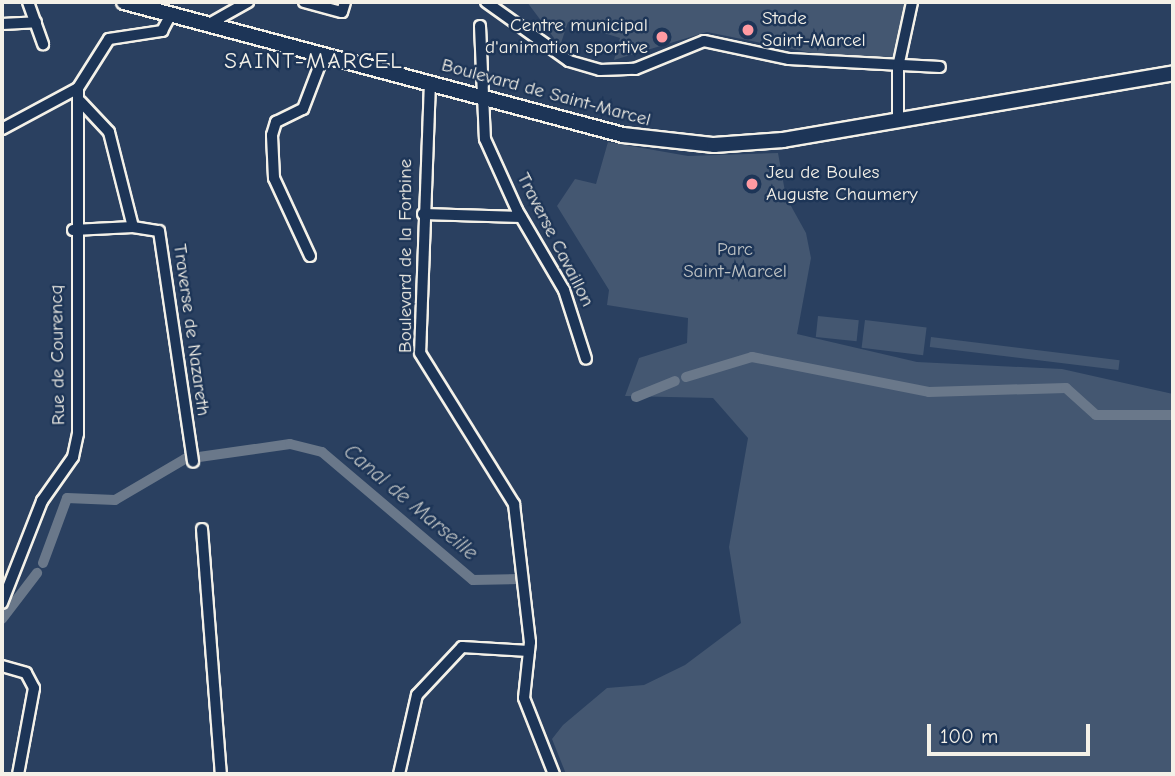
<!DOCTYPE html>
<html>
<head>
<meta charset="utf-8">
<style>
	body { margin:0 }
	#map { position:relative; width:1175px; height:776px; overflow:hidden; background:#2a4060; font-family:"Comic Neue",sans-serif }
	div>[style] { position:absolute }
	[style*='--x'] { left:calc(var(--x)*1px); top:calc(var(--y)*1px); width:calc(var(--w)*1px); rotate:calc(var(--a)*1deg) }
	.green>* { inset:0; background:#445771; transform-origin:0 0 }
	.canal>* { height:10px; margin:-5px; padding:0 5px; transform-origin:5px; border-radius:5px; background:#6a788a }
	.roads { filter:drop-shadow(2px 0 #f4f1e8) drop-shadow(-2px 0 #f4f1e8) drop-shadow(0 2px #f4f1e8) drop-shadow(0 -2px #f4f1e8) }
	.minor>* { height:10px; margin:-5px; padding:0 5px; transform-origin:5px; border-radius:5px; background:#1d3557 }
	.tertiary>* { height:14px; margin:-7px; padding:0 7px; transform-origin:7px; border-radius:7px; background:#1d3557 }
	.dots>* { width:19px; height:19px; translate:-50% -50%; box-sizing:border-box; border:4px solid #1d3557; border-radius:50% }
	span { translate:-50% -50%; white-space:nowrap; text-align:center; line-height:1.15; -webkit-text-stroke:5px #1d3557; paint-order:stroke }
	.poi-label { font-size:19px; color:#f4f1e8 }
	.left { translate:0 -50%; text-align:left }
	.right { translate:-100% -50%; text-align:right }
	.street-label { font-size:19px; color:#f4f1e8 }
	.park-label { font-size:19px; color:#bfc3c4 }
	.water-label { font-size:21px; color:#bdc1c2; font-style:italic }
	.quarter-label { font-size:23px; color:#f4f1e8; letter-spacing:2px }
	.frame { position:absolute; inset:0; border:4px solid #f4f1e8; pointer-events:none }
	.scale { position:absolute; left:927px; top:724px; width:163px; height:32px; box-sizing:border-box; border:4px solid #f4f1e8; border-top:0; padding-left:9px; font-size:21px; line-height:24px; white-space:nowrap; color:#f4f1e8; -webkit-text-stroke:5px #1d3557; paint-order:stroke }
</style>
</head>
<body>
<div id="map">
	<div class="green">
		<i style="clip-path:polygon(527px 2px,908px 2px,897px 57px,827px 56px,707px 32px,614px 60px,620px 38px,568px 22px,560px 46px)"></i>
		<i style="clip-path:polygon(608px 142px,688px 156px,778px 153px,786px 197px,806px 233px,811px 258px,797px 334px,917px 362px,1062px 369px,1173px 394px,1173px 774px,566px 774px,552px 739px,563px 725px,607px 688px,644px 685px,685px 665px,741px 623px,729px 547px,748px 438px,713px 398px,625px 396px,639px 358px,687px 343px,688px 318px,607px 305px,609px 290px,557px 206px,575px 179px,596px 184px)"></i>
		<i style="left:818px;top:316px;width:41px;height:21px;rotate:6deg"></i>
		<i style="left:865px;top:320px;width:62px;height:28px;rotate:7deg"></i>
		<i style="left:931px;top:337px;width:190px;height:10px;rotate:7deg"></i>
	</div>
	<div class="canal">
		<i style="--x:686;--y:377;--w:69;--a:-16.9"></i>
		<i style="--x:752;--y:357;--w:180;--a:11.2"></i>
		<i style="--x:929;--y:392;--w:137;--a:-1.7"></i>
		<i style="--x:1066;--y:388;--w:40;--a:42"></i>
		<i style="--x:1096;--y:415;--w:77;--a:0"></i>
		<i style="--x:636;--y:397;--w:42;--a:-22.3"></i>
		<i style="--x:43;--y:563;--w:69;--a:-69.7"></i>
		<i style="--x:67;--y:498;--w:48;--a:2.4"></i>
		<i style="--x:115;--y:500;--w:81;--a:-30.4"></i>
		<i style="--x:185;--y:459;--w:106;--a:-8.1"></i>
		<i style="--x:290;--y:444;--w:33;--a:14"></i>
		<i style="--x:322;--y:452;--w:198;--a:40.3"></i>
		<i style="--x:473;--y:580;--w:48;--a:-1.2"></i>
		<i style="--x:2;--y:619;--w:58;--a:-52.7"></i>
	</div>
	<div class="roads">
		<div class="minor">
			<i style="--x:28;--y:2;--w:45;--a:70.3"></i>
			<i style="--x:304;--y:2;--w:39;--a:15"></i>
			<i style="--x:342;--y:12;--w:10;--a:-73"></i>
			<i style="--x:486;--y:2;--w:102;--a:35.4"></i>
			<i style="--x:569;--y:61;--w:32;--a:16"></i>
			<i style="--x:600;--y:70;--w:35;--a:-2"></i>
			<i style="--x:635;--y:69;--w:74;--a:-22.1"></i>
			<i style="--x:704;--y:41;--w:87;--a:12"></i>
			<i style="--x:789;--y:59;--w:151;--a:3"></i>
			<i style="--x:2;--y:24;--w:34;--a:-3"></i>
			<i style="--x:209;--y:24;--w:45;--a:-29.4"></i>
			<i style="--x:480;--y:26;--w:113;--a:87.5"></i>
			<i style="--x:485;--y:139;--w:78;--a:65.7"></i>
			<i style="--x:517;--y:210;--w:93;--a:59.6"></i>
			<i style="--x:564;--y:290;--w:72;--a:72.3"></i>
			<i style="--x:430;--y:82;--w:271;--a:92.1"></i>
			<i style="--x:420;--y:353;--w:178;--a:58.1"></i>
			<i style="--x:514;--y:504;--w:139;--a:83.4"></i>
			<i style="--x:530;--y:642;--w:56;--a:96.1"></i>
			<i style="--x:524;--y:698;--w:82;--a:68.5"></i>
			<i style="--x:898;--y:121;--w:54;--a:-90"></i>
			<i style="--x:898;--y:67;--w:66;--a:-77.8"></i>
			<i style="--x:2;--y:129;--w:86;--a:-28.3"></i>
			<i style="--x:78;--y:88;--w:58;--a:-57.7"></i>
			<i style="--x:109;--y:39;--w:54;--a:-8.6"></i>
			<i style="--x:162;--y:31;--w:19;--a:-62"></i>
			<i style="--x:423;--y:214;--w:98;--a:1.8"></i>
			<i style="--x:133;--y:227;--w:26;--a:9"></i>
			<i style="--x:159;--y:231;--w:233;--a:81.6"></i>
			<i style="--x:73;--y:230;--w:60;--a:-2.9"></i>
			<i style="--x:133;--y:227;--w:98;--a:-104.2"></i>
			<i style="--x:109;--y:132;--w:42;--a:-133.1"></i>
			<i style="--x:310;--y:256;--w:86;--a:-114.8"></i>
			<i style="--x:274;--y:178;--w:43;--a:-92.7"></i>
			<i style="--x:272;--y:135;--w:14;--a:-73"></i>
			<i style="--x:276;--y:122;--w:30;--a:-26"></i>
			<i style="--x:303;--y:109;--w:59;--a:-69.1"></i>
			<i style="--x:202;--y:529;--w:246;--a:85.6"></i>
			<i style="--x:2;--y:603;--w:110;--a:-68.6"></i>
			<i style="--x:42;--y:501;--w:54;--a:-54.8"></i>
			<i style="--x:73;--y:457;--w:24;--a:-78"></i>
			<i style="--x:78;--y:434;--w:346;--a:-90"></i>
			<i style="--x:2;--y:666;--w:25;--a:16"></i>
			<i style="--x:26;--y:673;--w:17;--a:62"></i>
			<i style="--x:34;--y:688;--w:87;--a:100.5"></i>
			<i style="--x:399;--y:774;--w:81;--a:-77.2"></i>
			<i style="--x:417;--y:695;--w:66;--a:-46.8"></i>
			<i style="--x:462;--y:647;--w:67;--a:3.4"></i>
		</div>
		<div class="tertiary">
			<i style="--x:124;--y:2;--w:516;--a:14.92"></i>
			<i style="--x:623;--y:135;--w:92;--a:6.3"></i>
			<i style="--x:714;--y:145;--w:69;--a:-4.1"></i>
			<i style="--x:783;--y:140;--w:396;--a:-9.7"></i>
		</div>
	</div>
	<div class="dots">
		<i style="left:748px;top:30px;background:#ff9aa2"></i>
		<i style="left:662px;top:37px;background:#ff9aa2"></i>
		<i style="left:752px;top:184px;background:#ff9aa2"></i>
	</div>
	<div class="poi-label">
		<span class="left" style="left:762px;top:30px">Stade<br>Saint-Marcel</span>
		<span class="right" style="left:648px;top:37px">Centre municipal<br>d'animation sportive</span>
		<span class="left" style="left:766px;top:184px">Jeu de Boules<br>Auguste Chaumery</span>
	</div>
	<div class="street-label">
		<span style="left:546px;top:93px;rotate:15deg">Boulevard de Saint-Marcel</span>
		<span style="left:555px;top:240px;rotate:63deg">Traverse Cavaillon</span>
		<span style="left:406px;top:256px;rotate:-90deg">Boulevard de la Forbine</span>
		<span style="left:191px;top:330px;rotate:82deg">Traverse de Nazareth</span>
		<span style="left:58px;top:355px;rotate:-91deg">Rue de Courencq</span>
	</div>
	<div class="park-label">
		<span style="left:735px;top:261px">Parc<br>Saint-Marcel</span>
	</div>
	<div class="water-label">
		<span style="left:411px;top:502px;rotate:40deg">Canal de Marseille</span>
	</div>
	<div class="quarter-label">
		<span style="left:314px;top:61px">SAINT-MARCEL</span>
	</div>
	<div class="frame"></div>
	<div class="scale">100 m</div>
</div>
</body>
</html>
